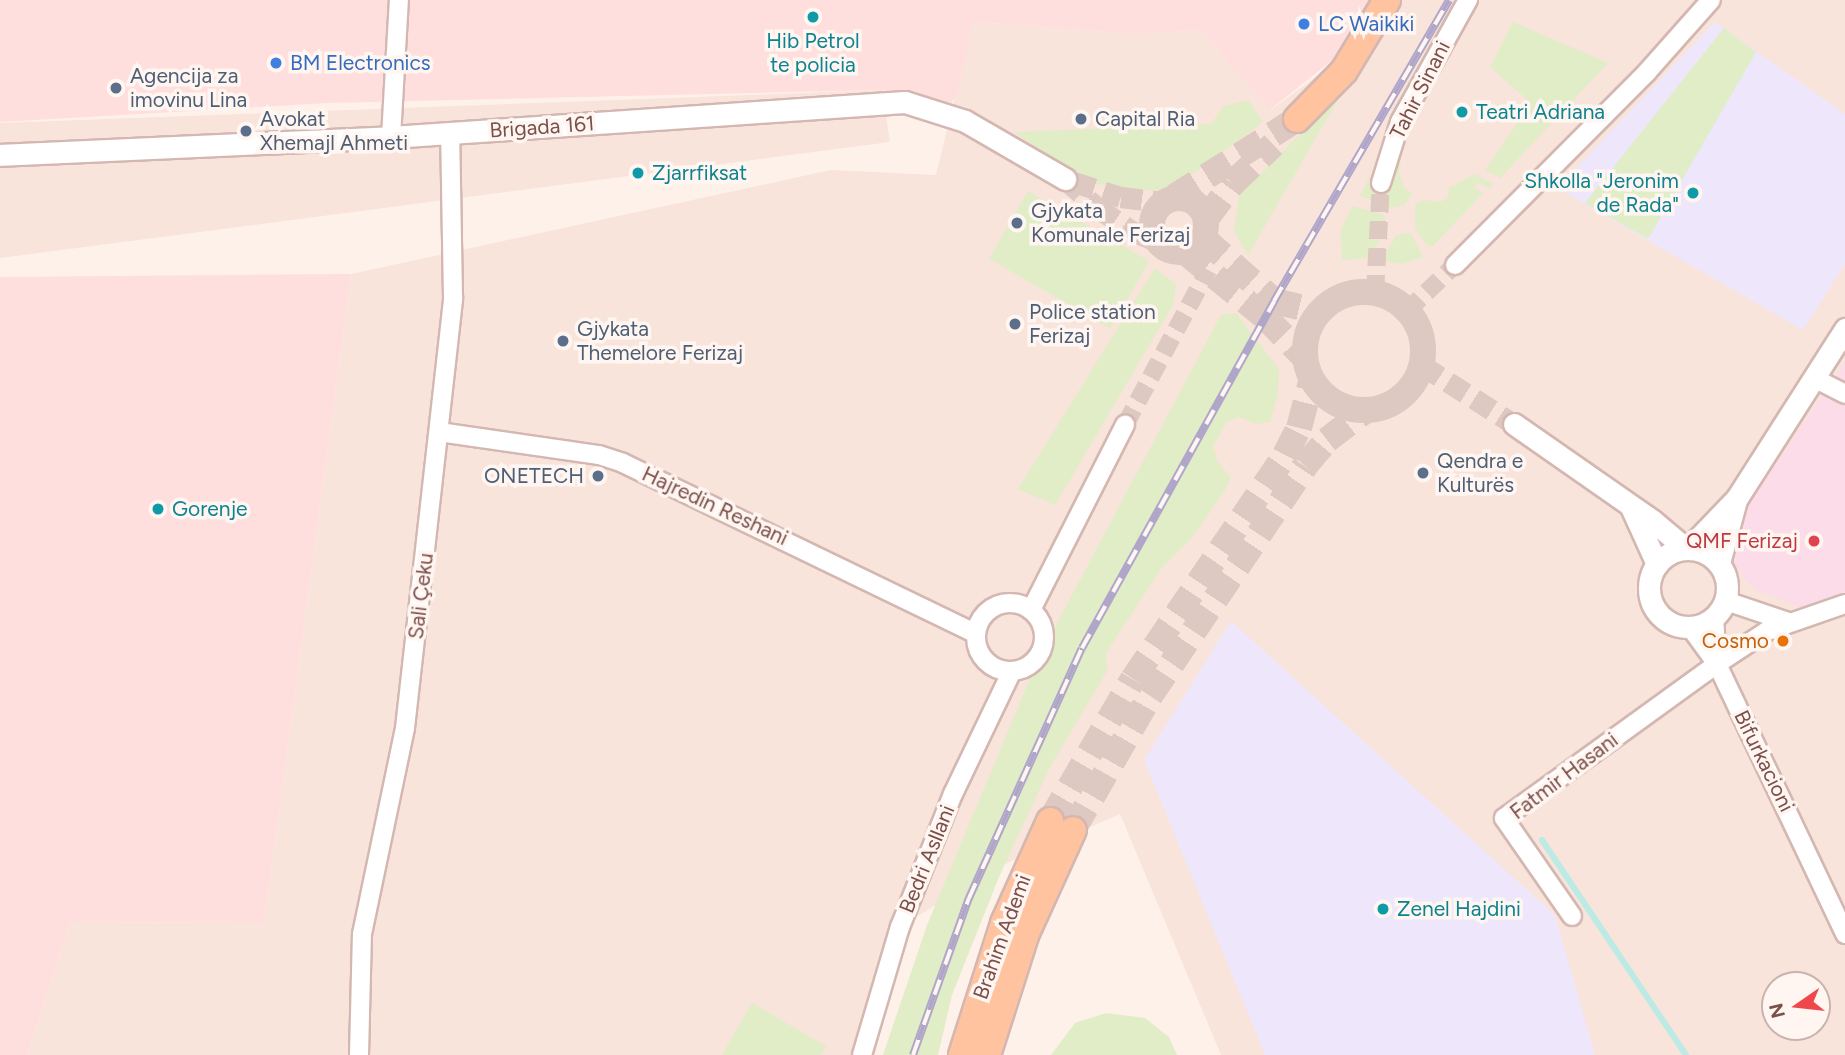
<!DOCTYPE html>
<html>
<head>
<meta charset="utf-8">
<style>
	body { margin:0 }
	#map { position:relative; width:1845px; height:1055px; overflow:hidden; background:#fef1ea; font-family:Figtree,sans-serif }
	div>[style] { position:absolute }
	[style*='--x'] { left:calc(var(--x)*1px); top:calc(var(--y)*1px); width:calc(var(--w)*1px); rotate:calc(var(--a)*1deg) }
	.residential>* { inset:0; background:#f8e4da }
	.commercial>* { inset:0; background:#fedfdd }
	.education>* { inset:0; background:#eee6fb }
	.medical>* { inset:0; background:#fcdce8 }
	.green>* { inset:0; background:#e0edc6; transform-origin:0 0 }
	.stream>* { height:6px; margin:-3px; padding:0 3px; transform-origin:3px; border-radius:3px; background:#bceae5 }
	.minor-tunnel>* { height:18px; margin-top:-9px; transform-origin:0; background:repeating-linear-gradient(90deg,#ddc8c2 0 18px,transparent 0 27px) }
	.tertiary-tunnel>* { height:21px; margin-top:-10.5px; transform-origin:0; background:repeating-linear-gradient(90deg,#ddc8c2 0 21px,transparent 0 31px) }
	.primary-tunnel>* { height:26px; margin-top:-13px; transform-origin:0; background:repeating-linear-gradient(90deg,#ddc8c2 0 26px,transparent 0 39px) }
	.primary-tunnel>.ring { margin:-13px; padding:0; box-sizing:content-box; background:none; border:26px solid #ddc8c2; border-radius:50% }
	.roads { filter:drop-shadow(2px 0 #d4b7b1) drop-shadow(-2px 0 #d4b7b1) drop-shadow(0 2px #d4b7b1) drop-shadow(0 -2px #d4b7b1) }
	.minor>* { height:18px; margin:-9px; padding:0 9px; transform-origin:9px; border-radius:9px; background:#fff }
	.minor>.ring { margin:-9px; padding:0; box-sizing:content-box; background:none; border:18px solid #fff; border-radius:50% }
	.tertiary>* { height:21px; margin:-10.5px; padding:0 10.5px; transform-origin:10.5px; border-radius:10.5px; background:#fff }
	.tertiary>.ring { margin:-10.5px; padding:0; box-sizing:content-box; background:none; border:21px solid #fff; border-radius:50% }
	.primary>* { height:26px; margin:-13px; padding:0 13px; transform-origin:13px; border-radius:13px; background:#ffc3a0 }
	.rail>* { height:8px; margin-top:-4px; transform-origin:0; background:repeating-linear-gradient(90deg,#fff6f2 0 16px,#b0a6ca 0 32px); box-sizing:border-box; border-block:2px solid #b0a6ca }
	.dots>* { width:19px; height:19px; translate:-50% -50%; box-sizing:border-box; border:4px solid #fff6f2; border-radius:50% }
	span { translate:-50% -50%; white-space:nowrap; text-align:center; line-height:1.15; -webkit-text-stroke:7px #fff6f2; paint-order:stroke }
	.shop-label { font-size:21px; color:#366cbe }
	.left { translate:0 -50%; text-align:left }
	.culture-label { font-size:21px; color:#0d838f }
	.right { translate:-100% -50%; text-align:right }
	.service-label { font-size:21px; color:#4e5e75 }
	.street-label { font-size:21px; color:#7b4f4a }
	.health-label { font-size:21px; color:#be3a42 }
	.food-label { font-size:21px; color:#c56008 }
	.north { position:absolute; left:1761px; top:971px; width:70px; height:70px; box-sizing:border-box; background:#fff6f2; border:2px solid #cab3af; border-radius:50%; rotate:256deg; font-size:19px; font-weight:700; line-height:28px; text-align:center; color:#7b4f4a }
	.north::after { content:''; display:block; margin:auto; width:24px; height:32px; background:#ee484d; clip-path:polygon(50% 0,100% 100%,50% 72%,0 100%) }
</style>
</head>
<body>
<div id="map">
	<div class="residential">
		<i style="clip-path:polygon(evenodd,1377px 0,1845px 0,1845px 1055px,1221px 1055px,1120px 814px,996px 868px,900px 927px,862px 1055px,27px 1055px,70px 922px,264px 923px,351px 274px,831px 170px,936px 175px,973px 22px,1137px 34px,1201px 30px,1271px 110px,1337px 61px,1377px 0,1775px 985px,1817px 985px,1817px 1027px,1775px 1027px,1775px 985px)"></i>
		<i style="clip-path:polygon(882px 90px,890px 142px,0 258px,0 123px)"></i>
	</div>
	<div class="commercial">
		<i style="clip-path:polygon(0 0,1371px 0,1346px 49px,1270px 110px,1201px 30px,1137px 34px,973px 22px,957px 95px,951px 103px,882px 90px,328px 103px,0 122px)"></i>
		<i style="clip-path:polygon(351px 274px,264px 923px,70px 922px,27px 1055px,0 1055px,0 277px)"></i>
	</div>
	<div class="education">
		<i style="clip-path:polygon(1715px 22px,1845px 114px,1845px 264px,1803px 330px,1557px 188px)"></i>
		<i style="clip-path:polygon(1231px 621px,1555px 915px,1595px 1055px,1265px 1055px,1144px 760px)"></i>
	</div>
	<div class="medical">
		<i style="clip-path:polygon(1845px 362px,1845px 609px,1821px 615px,1754px 589px,1719px 549px)"></i>
	</div>
	<div class="green">
		<i style="clip-path:polygon(1513px 22px,1608px 63px,1500px 178px,1485px 170px,1531px 103px,1490px 67px)"></i>
		<i style="clip-path:polygon(1724px 28px,1756px 52px,1648px 239px,1585px 203px)"></i>
		<i style="clip-path:polygon(1343px 91px,1248px 255px,1234px 231px,1239px 196px)"></i>
		<i style="clip-path:polygon(1248px 100px,1263px 122px,1172px 189px,1136px 191px,1087px 182px,1014px 132px,1211px 124px,1224px 106px)"></i>
		<i style="clip-path:polygon(1390px 141px,1402px 151px,1399px 172px,1404px 188px,1412px 193px,1404px 205px,1388px 208px,1360px 195px)"></i>
		<i style="clip-path:polygon(1475px 174px,1493px 184px,1490px 189px,1478px 183px,1473px 187px,1483px 193px,1432px 247px,1426px 244px,1415px 228px,1415px 205px,1423px 200px,1440px 202px,1448px 198px,1449px 188px)"></i>
		<i style="left:1028px;top:191px;width:140px;height:78px;rotate:30deg"></i>
		<i style="clip-path:polygon(1352px 206px,1384px 215px,1388px 229px,1367px 258px,1342px 260px,1341px 230px)"></i>
		<i style="clip-path:polygon(1406px 233px,1411px 233px,1423px 257px,1402px 264px,1383px 261px,1395px 236px)"></i>
		<i style="clip-path:polygon(1155px 268px,1176px 285px,1173px 305px,1055px 505px,1018px 489px)"></i>
		<i style="clip-path:polygon(1236px 313px,1279px 369px,1278px 394px,1270px 422px,1257px 424px,1238px 417px,1227px 422px,1213px 446px,1218px 463px,1231px 477px,1225px 490px,1192px 538px,1161px 569px,1106px 653px,1107px 671px,1049px 769px,999px 877px,952px 995px,938px 1055px,883px 1055px,927px 925px,1039px 657px,1221px 315px)"></i>
		<i style="clip-path:polygon(752px 1003px,826px 1046px,821px 1055px,722px 1055px)"></i>
		<i style="clip-path:polygon(1106px 1013px,1145px 1018px,1169px 1037px,1177px 1055px,1051px 1055px,1075px 1023px)"></i>
	</div>
	<div class="stream">
		<i style="--x:1542;--y:840;--w:259;--a:56.2"></i>
	</div>
	<div class="minor-tunnel">
		<i style="--x:1375;--y:293;--w:110;--a:-86.9"></i>
		<i style="--x:1407;--y:311;--w:66;--a:-43.8"></i>
		<i style="--x:1125;--y:425;--w:176;--a:-61.8"></i>
	</div>
	<div class="tertiary-tunnel">
		<i style="--x:1065;--y:179;--w:44;--a:41.3"></i>
		<i style="--x:1098;--y:208;--w:41;--a:34.1"></i>
		<i style="--x:1132;--y:231;--w:27;--a:22"></i>
		<i style="--x:1074;--y:182;--w:49;--a:17.7"></i>
		<i style="--x:1121;--y:197;--w:42;--a:6.8"></i>
		<i style="--x:1422;--y:365;--w:109;--a:32.7"></i>
	</div>
	<div class="primary-tunnel">
		<i style="--x:1174;--y:197;--w:146;--a:-32.4"></i>
		<i class="ring" style="left:1152px;top:198px;width:28px;height:28px"></i>
		<i style="--x:1206;--y:219;--w:44;--a:-53.4"></i>
		<i style="--x:1232;--y:184;--w:57;--a:-43.6"></i>
		<i style="--x:1203;--y:238;--w:95;--a:41.6"></i>
		<i style="--x:1274;--y:301;--w:47;--a:13.4"></i>
		<i style="--x:1185;--y:252;--w:103;--a:39.1"></i>
		<i style="--x:1265;--y:317;--w:57;--a:45.7"></i>
		<i class="ring" style="left:1305px;top:292px;width:92px;height:92px"></i>
		<i style="--x:1050;--y:821;--w:164;--a:-59.7"></i>
		<i style="--x:1133;--y:679;--w:271;--a:-55.8"></i>
		<i style="--x:1285;--y:455;--w:30;--a:-63"></i>
		<i style="--x:1299;--y:428;--w:52;--a:-75.4"></i>
		<i style="--x:1073;--y:830;--w:155;--a:-60.1"></i>
		<i style="--x:1150;--y:696;--w:277;--a:-56"></i>
		<i style="--x:1305;--y:466;--w:34;--a:-50"></i>
		<i style="--x:1327;--y:440;--w:49;--a:-37.6"></i>
	</div>
	<div class="roads">
		<div class="minor">
			<i style="--x:391;--y:137;--w:137;--a:-86.7"></i>
			<i style="--x:1381;--y:183;--w:64;--a:-72.7"></i>
			<i style="--x:1400;--y:122;--w:140;--a:-60.9"></i>
			<i style="--x:1455;--y:265;--w:272;--a:-45.1"></i>
			<i style="--x:1647;--y:72;--w:96;--a:-48.4"></i>
			<i style="--x:1814;--y:378;--w:35;--a:27"></i>
			<i style="--x:439;--y:432;--w:162;--a:8.2"></i>
			<i style="--x:599;--y:455;--w:25;--a:18"></i>
			<i style="--x:623;--y:463;--w:391;--a:25.8"></i>
			<i style="--x:1726;--y:601;--w:65;--a:18.7"></i>
			<i class="ring" style="left:976px;top:603px;width:50px;height:50px"></i>
			<i style="--x:1845;--y:604;--w:83;--a:160.9"></i>
			<i style="--x:1767;--y:631;--w:60;--a:146.6"></i>
			<i style="--x:1717;--y:664;--w:299;--a:64.6"></i>
			<i style="--x:1031;--y:610;--w:208;--a:-63.1"></i>
			<i style="--x:1714;--y:617;--w:47;--a:86.3"></i>
			<i style="--x:1690;--y:627;--w:46;--a:53.9"></i>
			<i style="--x:1572;--y:916;--w:119;--a:-124.8"></i>
			<i style="--x:1504;--y:818;--w:263;--a:-35.9"></i>
			<i style="--x:359;--y:1055;--w:121;--a:-88.6"></i>
			<i style="--x:362;--y:934;--w:210;--a:-78.2"></i>
			<i style="--x:405;--y:728;--w:433;--a:-83.6"></i>
			<i style="--x:453;--y:298;--w:165;--a:-91"></i>
			<i style="--x:862;--y:1055;--w:134;--a:-73.5"></i>
			<i style="--x:900;--y:927;--w:143;--a:-68.3"></i>
			<i style="--x:953;--y:794;--w:136;--a:-64.4"></i>
		</div>
		<div class="tertiary">
			<i style="--x:0;--y:155;--w:391;--a:-2.6"></i>
			<i style="--x:391;--y:137;--w:515;--a:-3.9"></i>
			<i style="--x:905;--y:102;--w:63;--a:17.6"></i>
			<i style="--x:965;--y:121;--w:116;--a:30.1"></i>
			<i style="--x:1514;--y:424;--w:169;--a:34.9"></i>
			<i style="--x:1653;--y:521;--w:42;--a:40.2"></i>
			<i style="--x:1631;--y:507;--w:63;--a:65.5"></i>
			<i style="--x:1689;--y:548;--w:69;--a:-46.2"></i>
			<i style="--x:1737;--y:498;--w:201;--a:-57.4"></i>
			<i class="ring" style="left:1649px;top:549px;width:57px;height:57px"></i>
			<i style="--x:1719;--y:563;--w:65;--a:-74.9"></i>
		</div>
		<div class="primary">
			<i style="--x:1297;--y:119;--w:67;--a:-45.6"></i>
			<i style="--x:1344;--y:71;--w:83;--a:-58.8"></i>
			<i style="--x:962;--y:1055;--w:139;--a:-72.3"></i>
			<i style="--x:1004;--y:923;--w:112;--a:-65.7"></i>
			<i style="--x:987;--y:1055;--w:128;--a:-72.3"></i>
			<i style="--x:1026;--y:933;--w:113;--a:-65.5"></i>
		</div>
	</div>
	<div class="rail">
		<i style="--x:913;--y:1055;--w:167;--a:-70.4"></i>
		<i style="--x:969;--y:898;--w:274;--a:-65.7"></i>
		<i style="--x:1082;--y:648;--w:397;--a:-61"></i>
		<i style="--x:1274;--y:301;--w:348;--a:-59.8"></i>
	</div>
	<div class="dots">
		<i style="left:813px;top:17px;background:#0f9aa8"></i>
		<i style="left:1304px;top:24px;background:#3f7fe0"></i>
		<i style="left:276px;top:63px;background:#3f7fe0"></i>
		<i style="left:116px;top:88px;background:#5c6f8a"></i>
		<i style="left:1462px;top:112px;background:#0f9aa8"></i>
		<i style="left:1081px;top:119px;background:#5c6f8a"></i>
		<i style="left:246px;top:131px;background:#5c6f8a"></i>
		<i style="left:638px;top:173px;background:#0f9aa8"></i>
		<i style="left:1693px;top:193px;background:#0f9aa8"></i>
		<i style="left:1017px;top:223px;background:#5c6f8a"></i>
		<i style="left:1015px;top:324px;background:#5c6f8a"></i>
		<i style="left:563px;top:341px;background:#5c6f8a"></i>
		<i style="left:1423px;top:473px;background:#5c6f8a"></i>
		<i style="left:598px;top:476px;background:#5c6f8a"></i>
		<i style="left:158px;top:509px;background:#0f9aa8"></i>
		<i style="left:1814px;top:541px;background:#e0444e"></i>
		<i style="left:1783px;top:641px;background:#e8710a"></i>
		<i style="left:1383px;top:909px;background:#0f9aa8"></i>
	</div>
	<div class="shop-label">
		<span class="left" style="left:1318px;top:24px">LC Waikiki</span>
		<span class="left" style="left:290px;top:63px">BM Electronics</span>
	</div>
	<div class="culture-label">
		<span style="left:813px;top:53px">Hib Petrol<br>te policia</span>
		<span class="left" style="left:1476px;top:112px">Teatri Adriana</span>
		<span class="left" style="left:652px;top:173px">Zjarrfiksat</span>
		<span class="right" style="left:1679px;top:193px">Shkolla "Jeronim<br>de Rada"</span>
		<span class="left" style="left:172px;top:509px">Gorenje</span>
		<span class="left" style="left:1397px;top:909px">Zenel Hajdini</span>
	</div>
	<div class="service-label">
		<span class="left" style="left:130px;top:88px">Agencija za<br>imovinu Lina</span>
		<span class="left" style="left:260px;top:131px">Avokat<br>Xhemajl Ahmeti</span>
		<span class="left" style="left:1095px;top:119px">Capital Ria</span>
		<span class="left" style="left:1031px;top:223px">Gjykata<br>Komunale Ferizaj</span>
		<span class="left" style="left:1029px;top:324px">Police station<br>Ferizaj</span>
		<span class="left" style="left:577px;top:341px">Gjykata<br>Themelore Ferizaj</span>
		<span class="left" style="left:1437px;top:473px">Qendra e<br>Kulturës</span>
		<span class="right" style="left:584px;top:476px">ONETECH</span>
	</div>
	<div class="street-label">
		<span style="left:1420px;top:90px;rotate:-63deg">Tahir Sinani</span>
		<span style="left:542px;top:127px;rotate:-4deg">Brigada 161</span>
		<span style="left:715px;top:506px;rotate:25deg">Hajredin Reshani</span>
		<span style="left:421px;top:596px;rotate:-83deg">Sali Çeku</span>
		<span style="left:1764px;top:761px;rotate:64deg">Bifurkacioni</span>
		<span style="left:1564px;top:776px;rotate:-37deg">Fatmir Hasani</span>
		<span style="left:927px;top:859px;rotate:-68deg">Bedri Asllani</span>
		<span style="left:1002px;top:937px;rotate:-70deg">Brahim Ademi</span>
	</div>
	<div class="health-label">
		<span class="right" style="left:1798px;top:541px">QMF Ferizaj</span>
	</div>
	<div class="food-label">
		<span class="right" style="left:1769px;top:641px">Cosmo</span>
	</div>
	<div class="north">N</div>
</div>
</body>
</html>
